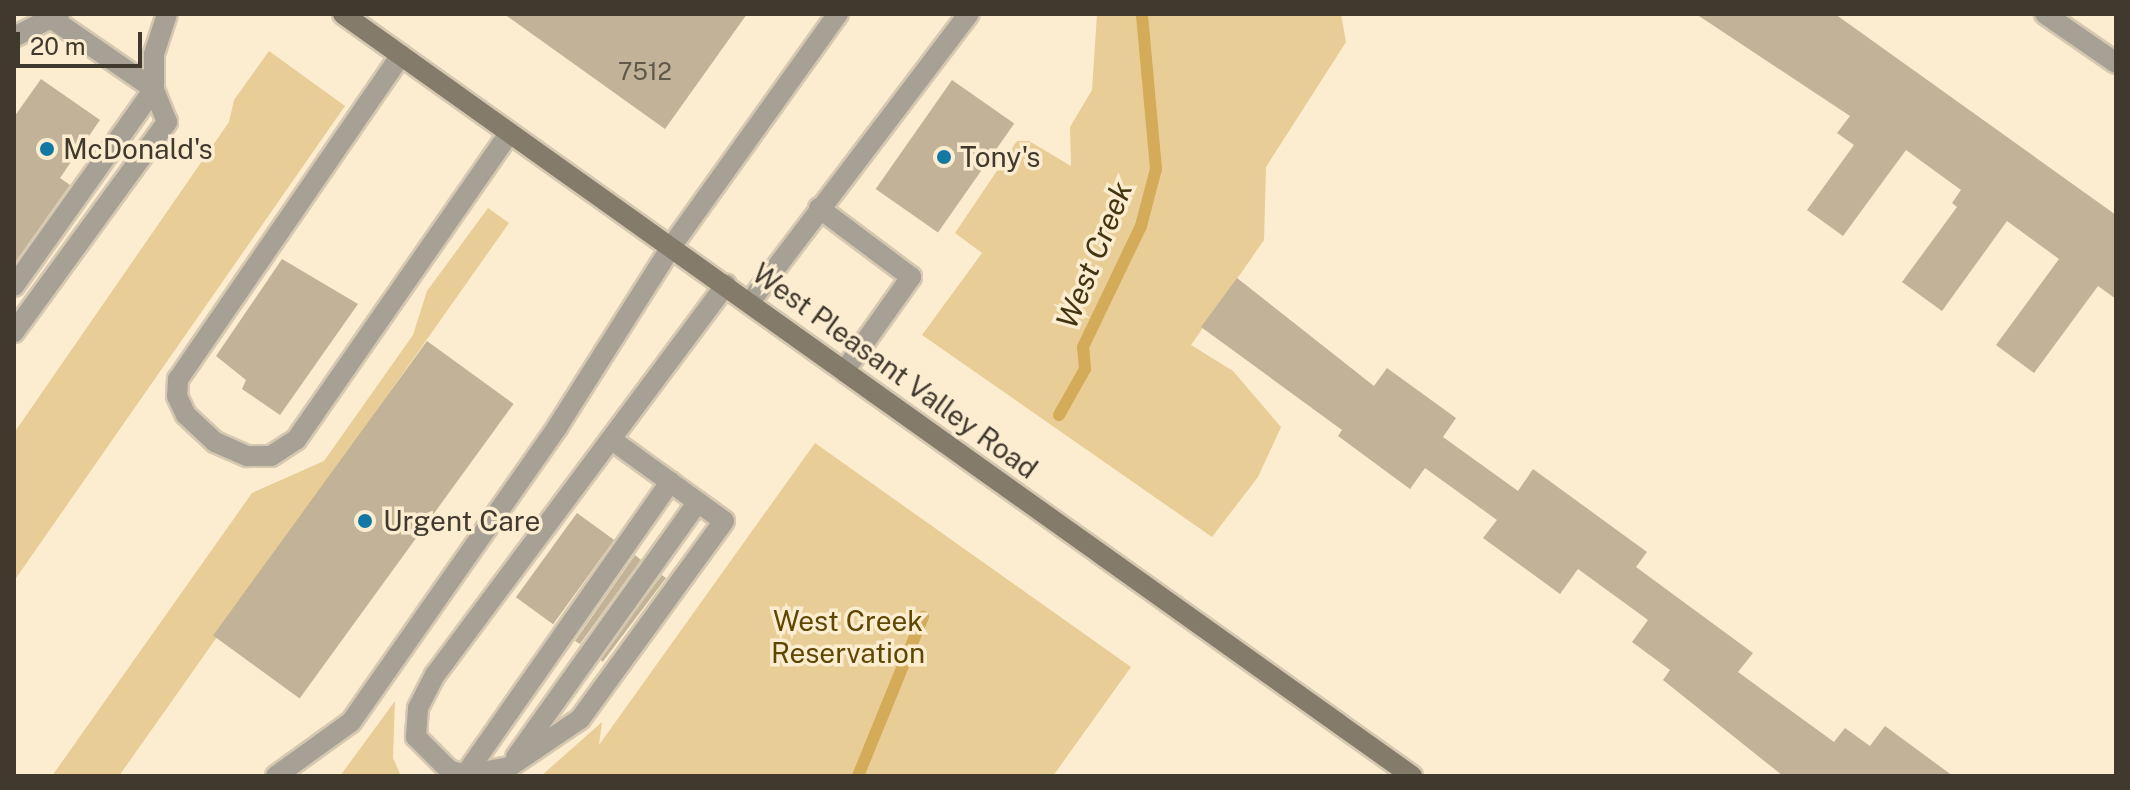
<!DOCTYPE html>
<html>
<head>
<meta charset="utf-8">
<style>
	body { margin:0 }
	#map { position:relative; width:2130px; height:790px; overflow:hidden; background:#fcecd0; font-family:"Public Sans",sans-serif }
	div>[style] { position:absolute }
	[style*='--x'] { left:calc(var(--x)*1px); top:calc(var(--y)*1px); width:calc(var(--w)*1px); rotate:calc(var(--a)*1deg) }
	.green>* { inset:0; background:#e9cd97 }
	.stream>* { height:12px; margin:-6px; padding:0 6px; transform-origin:6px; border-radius:6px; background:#d4ab58 }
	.building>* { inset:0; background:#c2b398; transform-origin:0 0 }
	.roads { filter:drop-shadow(2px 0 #d6c8b0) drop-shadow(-2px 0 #d6c8b0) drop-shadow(0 2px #d6c8b0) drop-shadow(0 -2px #d6c8b0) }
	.service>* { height:20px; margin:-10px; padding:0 10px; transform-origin:10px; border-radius:10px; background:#a7a095 }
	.minor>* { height:20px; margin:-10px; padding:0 10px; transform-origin:10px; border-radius:10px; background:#a7a095 }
	.secondary>* { height:20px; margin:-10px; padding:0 10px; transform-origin:10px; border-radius:10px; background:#847b6a }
	.dots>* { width:22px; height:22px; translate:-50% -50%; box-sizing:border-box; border:4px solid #fcecd0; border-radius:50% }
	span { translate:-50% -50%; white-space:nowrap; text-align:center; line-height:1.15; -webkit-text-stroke:7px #fcecd0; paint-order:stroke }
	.number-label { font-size:24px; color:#605848 }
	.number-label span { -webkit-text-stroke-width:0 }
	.poi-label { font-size:28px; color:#3f392e }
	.left { translate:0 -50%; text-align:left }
	.street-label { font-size:28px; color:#3f392e }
	.park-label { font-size:28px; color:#614600 }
	.water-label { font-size:30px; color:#453410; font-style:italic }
	.frame { position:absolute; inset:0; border:16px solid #3f392e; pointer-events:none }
	.scale { position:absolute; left:16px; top:32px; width:126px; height:36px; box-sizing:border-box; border:4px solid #3f392e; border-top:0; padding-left:10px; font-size:24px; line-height:28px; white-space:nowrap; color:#3f392e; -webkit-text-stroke:6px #fcecd0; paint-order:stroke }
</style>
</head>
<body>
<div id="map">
	<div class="green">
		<i style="clip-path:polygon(1097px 14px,1341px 14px,1346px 42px,1266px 167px,1264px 240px,1191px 345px,1233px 371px,1281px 427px,1258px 477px,1212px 537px,922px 335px,982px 253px,955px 233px,1017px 141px,1029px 141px,1071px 166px,1070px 127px,1092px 90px)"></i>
		<i style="clip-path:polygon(269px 51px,345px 106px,14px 581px,14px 433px,229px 122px,234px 100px)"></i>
		<i style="clip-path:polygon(488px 208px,509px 223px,119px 776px,52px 776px,252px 493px,324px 461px,413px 335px,427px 291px)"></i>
		<i style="clip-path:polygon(815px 443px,1131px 667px,1053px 776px,541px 776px,602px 722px,599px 745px)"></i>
		<i style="clip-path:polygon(395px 701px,393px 758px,401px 776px,340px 776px)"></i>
	</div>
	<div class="stream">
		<i style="--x:1059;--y:415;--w:53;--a:-60.5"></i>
		<i style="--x:1085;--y:369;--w:22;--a:-95"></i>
		<i style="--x:1083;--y:347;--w:134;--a:-64.4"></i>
		<i style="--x:1141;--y:226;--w:59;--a:-75.3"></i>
		<i style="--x:1156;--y:169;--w:156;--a:-95.2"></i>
		<i style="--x:858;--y:776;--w:172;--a:-67.8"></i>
	</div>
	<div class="building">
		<i style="clip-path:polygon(504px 14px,747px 14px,665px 129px)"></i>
		<i style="clip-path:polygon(1696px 14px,1835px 14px,2116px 215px,2116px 299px,2098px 286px,2034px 373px,1996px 345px,2059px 259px,2007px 221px,1942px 311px,1902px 282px,1957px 207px,1952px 203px,1961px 190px,1906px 150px,1843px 236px,1807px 210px,1854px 145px,1837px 133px,1850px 116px)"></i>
		<i style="clip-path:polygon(41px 79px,100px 120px,60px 178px,70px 185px,14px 264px,14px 117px)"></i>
		<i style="left:952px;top:80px;width:76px;height:133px;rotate:35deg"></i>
		<i style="clip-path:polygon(282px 259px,358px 304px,280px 415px,242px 389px,246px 380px,216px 356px)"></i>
		<i style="clip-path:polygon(1237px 278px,1374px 386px,1387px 368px,1456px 418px,1443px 437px,1518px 491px,1533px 469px,1647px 552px,1636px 567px,1753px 653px,1738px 672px,1834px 742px,1845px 728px,1870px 746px,1885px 726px,1953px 776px,1783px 776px,1663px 680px,1670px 670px,1632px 642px,1648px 620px,1578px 569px,1560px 594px,1483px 538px,1497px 520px,1425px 468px,1410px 489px,1338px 436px,1342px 430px,1201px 327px)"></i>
		<i style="left:427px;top:341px;width:107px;height:364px;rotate:36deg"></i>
		<i style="left:577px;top:513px;width:46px;height:104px;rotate:36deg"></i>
		<i style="clip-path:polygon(635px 555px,641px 560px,580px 644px,575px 641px)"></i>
		<i style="left:662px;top:575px;width:5px;height:105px;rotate:37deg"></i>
	</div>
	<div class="roads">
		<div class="service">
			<i style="--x:14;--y:37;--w:51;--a:-27.1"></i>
			<i style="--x:401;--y:55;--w:393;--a:124.5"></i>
			<i style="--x:178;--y:379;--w:17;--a:93"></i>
			<i style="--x:177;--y:396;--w:21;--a:65"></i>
			<i style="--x:186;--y:415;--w:40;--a:43"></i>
			<i style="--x:215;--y:442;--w:35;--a:24"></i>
			<i style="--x:247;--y:456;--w:24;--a:0"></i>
			<i style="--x:271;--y:456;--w:30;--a:-33"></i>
			<i style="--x:296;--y:440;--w:373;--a:-55.2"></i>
			<i style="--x:819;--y:208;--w:115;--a:36.9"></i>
			<i style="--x:911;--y:277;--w:114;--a:125.4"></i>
			<i style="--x:14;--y:286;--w:242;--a:-54.6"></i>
			<i style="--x:154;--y:89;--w:124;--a:-145.5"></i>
			<i style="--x:750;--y:302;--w:362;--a:-52.8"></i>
			<i style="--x:14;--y:332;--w:260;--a:-53.9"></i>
			<i style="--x:167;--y:122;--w:35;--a:-112"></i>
			<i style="--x:154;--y:89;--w:35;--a:-90"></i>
			<i style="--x:154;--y:54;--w:42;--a:-72"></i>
			<i style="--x:612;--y:440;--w:138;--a:35.9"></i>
			<i style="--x:724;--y:521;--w:245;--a:126"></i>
			<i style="--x:580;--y:719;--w:86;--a:145.9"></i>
			<i style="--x:509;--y:767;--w:45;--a:169.7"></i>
			<i style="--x:465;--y:775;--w:17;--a:-163"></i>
			<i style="--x:449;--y:770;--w:47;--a:-135"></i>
			<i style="--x:416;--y:737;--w:29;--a:-86"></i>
			<i style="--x:418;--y:708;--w:37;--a:-63"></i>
			<i style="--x:435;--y:675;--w:487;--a:-53.3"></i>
			<i style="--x:516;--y:757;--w:313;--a:-54.5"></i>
			<i style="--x:465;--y:775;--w:358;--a:-55"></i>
			<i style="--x:276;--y:776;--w:92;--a:-35.8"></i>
			<i style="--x:351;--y:722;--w:361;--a:-55"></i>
			<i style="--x:558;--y:426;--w:212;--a:-57.7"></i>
			<i style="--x:671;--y:247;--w:287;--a:-54.4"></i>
		</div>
		<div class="minor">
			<i style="--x:2045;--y:14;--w:86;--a:34.6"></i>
		</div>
		<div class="secondary">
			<i style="--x:343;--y:14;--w:1313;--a:35.48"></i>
		</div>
	</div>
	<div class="dots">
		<i style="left:47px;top:149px;background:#1279a4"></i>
		<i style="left:944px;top:157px;background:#1279a4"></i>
		<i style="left:365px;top:521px;background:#1279a4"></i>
	</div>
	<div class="number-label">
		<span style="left:645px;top:72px">7512</span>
	</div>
	<div class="poi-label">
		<span class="left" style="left:63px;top:149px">McDonald's</span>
		<span class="left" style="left:960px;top:157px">Tony's</span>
		<span class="left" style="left:383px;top:521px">Urgent Care</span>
	</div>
	<div class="street-label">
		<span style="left:895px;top:371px;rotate:36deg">West Pleasant Valley Road</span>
	</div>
	<div class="park-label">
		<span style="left:848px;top:637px">West Creek<br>Reservation</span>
	</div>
	<div class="water-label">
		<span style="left:1094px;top:255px;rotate:-68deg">West Creek</span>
	</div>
	<div class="frame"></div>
	<div class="scale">20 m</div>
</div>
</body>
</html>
